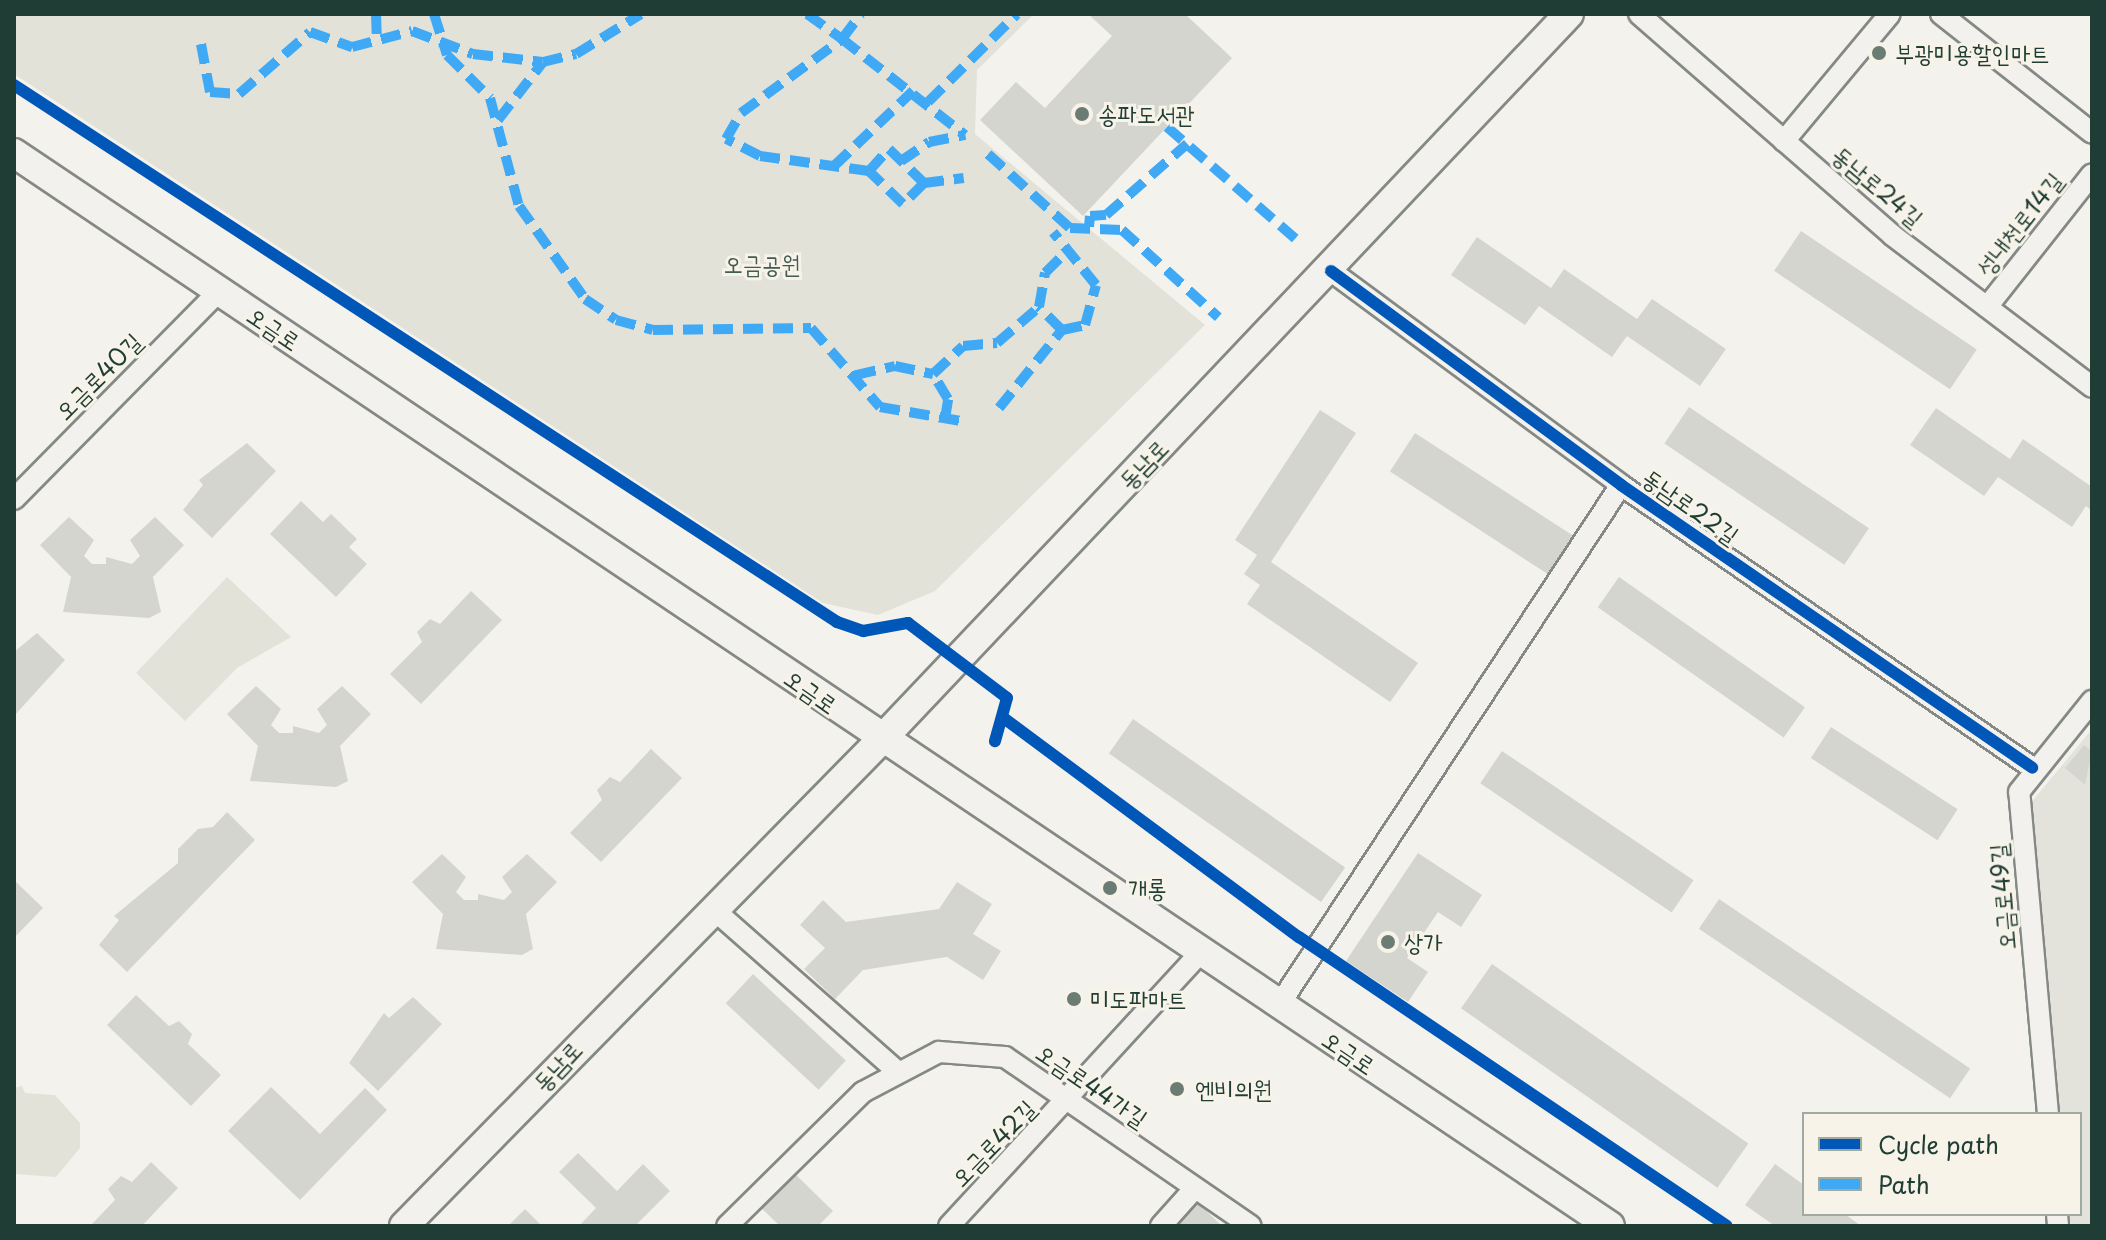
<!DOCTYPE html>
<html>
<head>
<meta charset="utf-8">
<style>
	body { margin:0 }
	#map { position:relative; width:2106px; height:1240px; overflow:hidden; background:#f4f2ec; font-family:"Playpen Sans","Poor Story",sans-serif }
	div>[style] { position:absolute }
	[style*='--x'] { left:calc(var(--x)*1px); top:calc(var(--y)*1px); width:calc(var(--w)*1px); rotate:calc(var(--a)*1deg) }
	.built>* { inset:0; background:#e4e3db }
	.green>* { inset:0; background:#e2e2d9 }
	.building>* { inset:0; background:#d5d5d0; transform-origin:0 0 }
	.roads { filter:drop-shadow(2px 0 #848985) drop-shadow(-2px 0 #848985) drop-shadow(0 2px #848985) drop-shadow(0 -2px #848985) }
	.street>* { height:20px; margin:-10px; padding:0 10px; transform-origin:10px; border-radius:10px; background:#f2f1ed }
	.secondary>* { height:28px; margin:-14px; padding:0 14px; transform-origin:14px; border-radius:14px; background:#f2f1ed }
	.quiet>* { height:10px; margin-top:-5px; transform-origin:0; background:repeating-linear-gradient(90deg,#3fa9f5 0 20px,transparent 0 30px) }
	.cycleway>* { height:12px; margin:-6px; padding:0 6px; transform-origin:6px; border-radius:6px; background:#0057b8 }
	.dots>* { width:22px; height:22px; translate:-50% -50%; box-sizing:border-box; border:4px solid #f7f3e8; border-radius:50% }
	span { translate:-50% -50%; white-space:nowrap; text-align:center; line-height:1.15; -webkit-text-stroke:6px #f7f3e8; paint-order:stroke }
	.poi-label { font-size:24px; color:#1f3d34 }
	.left { translate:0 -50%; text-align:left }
	.street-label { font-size:24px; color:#1f3d34 }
	.park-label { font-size:24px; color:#435b52 }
	.frame { position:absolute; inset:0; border:16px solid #1f3d34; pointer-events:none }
	.legend { position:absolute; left:1802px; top:1112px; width:280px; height:104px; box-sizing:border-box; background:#f7f3e8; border:2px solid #a1aaa0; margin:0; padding:10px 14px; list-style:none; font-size:24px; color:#1f3d34 }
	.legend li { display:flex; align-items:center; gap:16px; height:40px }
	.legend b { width:40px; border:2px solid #a1aaa0 }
</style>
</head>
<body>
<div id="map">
	<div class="built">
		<i style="clip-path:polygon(2092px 729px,2092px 1226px,2062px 1226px,2061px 1214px,2080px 1214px,2080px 1114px,2052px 1114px,2025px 810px)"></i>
	</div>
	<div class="green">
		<i style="clip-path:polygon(14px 14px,1034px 14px,977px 70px,975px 134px,1205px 325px,935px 591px,878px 615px,823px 603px,14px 74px)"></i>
		<i style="clip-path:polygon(227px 577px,291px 637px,237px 668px,185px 721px,136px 673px)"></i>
		<i style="clip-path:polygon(22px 1086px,25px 1093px,55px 1095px,80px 1123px,80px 1148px,56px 1177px,14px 1174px,14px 1088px)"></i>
	</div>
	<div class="building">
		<i style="clip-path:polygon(1088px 14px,1185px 14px,1232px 58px,1083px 216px,980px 120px,1016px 82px,1045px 108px,1112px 36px)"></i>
		<i style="left:1801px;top:231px;width:212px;height:48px;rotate:34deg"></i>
		<i style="clip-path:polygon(1477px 237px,1551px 288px,1564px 269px,1637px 319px,1652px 299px,1726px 349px,1700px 386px,1627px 336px,1612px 357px,1539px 306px,1525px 325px,1451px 275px)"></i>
		<i style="left:1689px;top:407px;width:217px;height:44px;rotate:34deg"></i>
		<i style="clip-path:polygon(1936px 408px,2010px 459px,2023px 439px,2092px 487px,2092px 511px,2086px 506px,2072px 527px,1998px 477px,1984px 496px,1910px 445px)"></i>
		<i style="clip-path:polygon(1320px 410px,1356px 433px,1271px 562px,1418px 663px,1390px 702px,1247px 604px,1260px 585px,1244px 574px,1257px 555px,1235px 540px)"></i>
		<i style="left:1415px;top:433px;width:191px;height:46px;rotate:33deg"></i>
		<i style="clip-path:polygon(247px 443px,276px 471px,212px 538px,183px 510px,203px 485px,199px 480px)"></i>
		<i style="clip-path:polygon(301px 501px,323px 522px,331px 514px,357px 539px,349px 547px,367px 564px,336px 597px,270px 534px)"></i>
		<i style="clip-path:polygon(69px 517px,94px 540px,84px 556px,92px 564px,106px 564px,106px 557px,132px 564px,140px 556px,130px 540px,155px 517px,184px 545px,153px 577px,161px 612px,149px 618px,63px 612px,71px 577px,40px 545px)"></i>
		<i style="left:1619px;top:577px;width:227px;height:37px;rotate:35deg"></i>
		<i style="clip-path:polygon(471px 591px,502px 620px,421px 704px,390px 674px,422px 642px,417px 632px,430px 619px,440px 624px)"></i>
		<i style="clip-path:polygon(37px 633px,65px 660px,14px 716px,14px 652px)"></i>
		<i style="clip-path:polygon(256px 686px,281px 709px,271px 725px,279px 733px,293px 733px,293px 726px,319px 733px,327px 725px,317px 709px,342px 686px,371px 714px,340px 746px,348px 781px,336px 787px,250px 781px,258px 746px,227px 714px)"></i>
		<i style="left:1133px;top:719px;width:259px;height:42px;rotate:35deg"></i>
		<i style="left:1831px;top:727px;width:151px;height:37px;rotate:33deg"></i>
		<i style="clip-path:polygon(2084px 745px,2092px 751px,2085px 785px,2065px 768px)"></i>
		<i style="clip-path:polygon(651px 749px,682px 778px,601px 862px,570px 833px,602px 800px,597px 790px,610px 777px,620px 782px)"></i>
		<i style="left:1502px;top:751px;width:231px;height:39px;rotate:34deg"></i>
		<i style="clip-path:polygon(227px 812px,255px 840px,127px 972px,99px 945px,119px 920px,114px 916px,178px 863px,178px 849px,198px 829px,213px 827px)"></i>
		<i style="clip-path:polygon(1418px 853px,1482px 895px,1461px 927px,1438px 912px,1407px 958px,1428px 972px,1408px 1002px,1346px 961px)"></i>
		<i style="clip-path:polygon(442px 854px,466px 877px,456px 892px,464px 900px,478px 900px,478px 894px,504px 900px,512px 892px,502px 877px,527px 854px,557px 882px,526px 914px,533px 949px,522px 955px,436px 949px,443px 914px,412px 882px)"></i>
		<i style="clip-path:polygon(14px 880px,43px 908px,14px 938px)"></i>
		<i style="clip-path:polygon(957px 882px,992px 904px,973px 934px,1001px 951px,983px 980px,947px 957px,863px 970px,835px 999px,804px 969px,825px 948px,800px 925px,823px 900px,846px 922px,939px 909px)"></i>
		<i style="left:1719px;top:899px;width:303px;height:36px;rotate:34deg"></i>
		<i style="left:1492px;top:964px;width:313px;height:54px;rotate:35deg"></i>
		<i style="left:753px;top:974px;width:127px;height:40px;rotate:43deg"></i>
		<i style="clip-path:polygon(136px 995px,169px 1026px,179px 1021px,192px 1034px,188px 1044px,221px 1075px,191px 1106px,107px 1025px)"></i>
		<i style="clip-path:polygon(413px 997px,442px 1024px,378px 1091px,349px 1063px,384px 1013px,389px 1018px)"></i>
		<i style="clip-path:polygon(271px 1087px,320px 1134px,365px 1088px,387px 1110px,300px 1200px,228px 1131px)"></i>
		<i style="clip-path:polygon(578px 1153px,617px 1191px,643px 1164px,670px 1191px,635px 1226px,579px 1226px,596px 1208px,559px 1172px)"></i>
		<i style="clip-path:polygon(151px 1162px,178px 1188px,154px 1213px,142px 1226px,90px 1226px,115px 1200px,108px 1189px,121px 1176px,132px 1182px)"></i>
		<i style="clip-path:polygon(1775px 1164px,1804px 1185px,1804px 1214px,1845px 1214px,1861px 1226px,1775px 1226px,1745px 1205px)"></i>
		<i style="clip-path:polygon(792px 1171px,833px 1211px,818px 1226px,780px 1226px,758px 1205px)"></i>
		<i style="clip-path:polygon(1197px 1202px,1222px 1226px,1174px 1226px)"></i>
		<i style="clip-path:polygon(525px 1209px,542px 1226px,508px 1226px)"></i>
	</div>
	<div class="roads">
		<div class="street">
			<i style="--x:1639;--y:14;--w:336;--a:41.1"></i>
			<i style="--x:1892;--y:235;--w:251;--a:37.2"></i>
			<i style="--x:1941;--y:14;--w:192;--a:38.2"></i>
			<i style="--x:1784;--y:141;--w:165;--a:-50.2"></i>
			<i style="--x:1331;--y:271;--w:360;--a:36.4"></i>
			<i style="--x:1621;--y:485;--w:499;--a:34.5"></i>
			<i style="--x:1987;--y:307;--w:169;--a:-51.7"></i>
			<i style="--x:14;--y:499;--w:292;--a:-45.4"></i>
			<i style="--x:712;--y:908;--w:248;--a:41.4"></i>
			<i style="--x:1279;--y:1005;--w:622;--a:-56.67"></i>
			<i style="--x:2048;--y:1114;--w:323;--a:-95.1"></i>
			<i style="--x:2019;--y:792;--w:117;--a:-51.3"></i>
			<i style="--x:2057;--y:1214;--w:12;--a:85"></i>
			<i style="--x:727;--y:1226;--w:191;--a:-44.6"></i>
			<i style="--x:863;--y:1092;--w:86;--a:-27.8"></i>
			<i style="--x:939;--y:1052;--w:66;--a:4.3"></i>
			<i style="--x:1005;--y:1057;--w:298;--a:34.5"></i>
			<i style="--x:949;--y:1226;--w:372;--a:-47.4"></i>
			<i style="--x:1161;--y:1226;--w:51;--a:-48.2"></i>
		</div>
		<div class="secondary">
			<i style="--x:14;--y:153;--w:1923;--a:33.91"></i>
			<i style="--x:404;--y:1226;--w:681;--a:-45.54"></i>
			<i style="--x:881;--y:740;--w:1000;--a:-46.54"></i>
		</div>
	</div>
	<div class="quiet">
		<i style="--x:376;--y:14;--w:23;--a:88"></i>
		<i style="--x:434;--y:14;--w:43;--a:72.4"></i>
		<i style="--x:447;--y:55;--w:61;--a:45"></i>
		<i style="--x:490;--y:98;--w:112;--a:75"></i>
		<i style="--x:519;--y:206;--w:114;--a:54.6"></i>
		<i style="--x:585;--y:299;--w:37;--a:34"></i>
		<i style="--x:616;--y:320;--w:38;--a:15"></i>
		<i style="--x:653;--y:330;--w:158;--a:-0.7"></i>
		<i style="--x:811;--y:328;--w:105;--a:48.9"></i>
		<i style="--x:880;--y:407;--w:88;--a:9.8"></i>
		<i style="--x:807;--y:14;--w:43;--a:35.5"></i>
		<i style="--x:842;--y:39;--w:31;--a:-53"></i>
		<i style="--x:201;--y:44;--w:49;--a:79.4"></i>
		<i style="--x:210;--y:92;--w:29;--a:4"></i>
		<i style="--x:239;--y:94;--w:94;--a:-41.1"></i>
		<i style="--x:310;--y:32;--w:45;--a:19.7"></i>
		<i style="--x:352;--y:47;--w:62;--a:-14.9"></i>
		<i style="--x:412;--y:31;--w:65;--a:20.7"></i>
		<i style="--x:473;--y:54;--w:70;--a:6.5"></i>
		<i style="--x:543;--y:62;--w:34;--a:-14"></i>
		<i style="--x:576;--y:54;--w:76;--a:-31.6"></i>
		<i style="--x:928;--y:102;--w:125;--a:-44.7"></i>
		<i style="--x:498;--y:120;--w:73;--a:-52.2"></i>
		<i style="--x:1167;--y:127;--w:171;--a:41"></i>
		<i style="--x:988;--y:154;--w:110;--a:42.1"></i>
		<i style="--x:1070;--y:228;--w:52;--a:2.2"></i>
		<i style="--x:1122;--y:230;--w:130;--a:42.2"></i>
		<i style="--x:901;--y:161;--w:34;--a:-34"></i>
		<i style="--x:929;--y:142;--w:37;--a:-11"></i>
		<i style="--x:834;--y:166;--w:109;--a:-43.5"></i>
		<i style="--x:869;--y:171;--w:30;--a:-48"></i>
		<i style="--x:889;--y:149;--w:49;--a:44.2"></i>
		<i style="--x:924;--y:183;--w:30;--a:135"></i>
		<i style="--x:903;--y:204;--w:47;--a:-135.9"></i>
		<i style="--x:869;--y:171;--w:110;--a:-172.2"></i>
		<i style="--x:760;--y:156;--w:38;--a:-153"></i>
		<i style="--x:726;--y:139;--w:30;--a:-60"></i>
		<i style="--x:741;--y:113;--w:125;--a:-36.2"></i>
		<i style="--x:842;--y:39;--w:156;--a:38"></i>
		<i style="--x:924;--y:183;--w:40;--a:-7.1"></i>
		<i style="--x:1089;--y:227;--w:11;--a:-85"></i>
		<i style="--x:1090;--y:216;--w:16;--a:-4"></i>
		<i style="--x:1106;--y:215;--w:108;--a:-41.2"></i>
		<i style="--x:1062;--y:330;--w:33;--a:-135"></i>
		<i style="--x:1039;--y:307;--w:35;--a:-80"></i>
		<i style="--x:1045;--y:273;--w:31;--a:-45"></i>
		<i style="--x:856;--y:375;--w:40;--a:-13"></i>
		<i style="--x:895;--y:366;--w:39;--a:12"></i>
		<i style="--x:999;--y:408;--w:100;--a:-51.1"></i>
		<i style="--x:1062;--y:330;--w:24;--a:-12"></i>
		<i style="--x:1085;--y:325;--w:41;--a:-74.6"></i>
		<i style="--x:1096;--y:285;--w:68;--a:-129.1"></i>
		<i style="--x:945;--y:419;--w:20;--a:-81"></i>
		<i style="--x:948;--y:399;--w:29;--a:-121"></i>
		<i style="--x:933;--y:374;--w:41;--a:-43"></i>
		<i style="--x:963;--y:346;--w:34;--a:-5"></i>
		<i style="--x:997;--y:343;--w:55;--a:-40.6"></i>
	</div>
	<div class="cycleway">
		<i style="--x:14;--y:85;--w:983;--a:33.12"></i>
		<i style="--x:837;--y:622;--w:28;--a:19"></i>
		<i style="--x:863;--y:631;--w:46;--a:-10.1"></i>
		<i style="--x:908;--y:623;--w:124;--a:37.1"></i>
		<i style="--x:1007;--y:698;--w:45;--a:105.6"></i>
		<i style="--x:1331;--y:271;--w:360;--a:36.4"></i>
		<i style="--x:1621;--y:485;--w:499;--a:34.5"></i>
		<i style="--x:1005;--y:719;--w:366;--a:36.6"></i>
		<i style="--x:1299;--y:937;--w:516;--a:34.03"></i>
	</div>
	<div class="dots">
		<i style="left:1879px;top:53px;background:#6a7c74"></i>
		<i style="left:1082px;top:114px;background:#6a7c74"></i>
		<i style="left:1110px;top:888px;background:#6a7c74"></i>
		<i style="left:1388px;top:942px;background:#6a7c74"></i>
		<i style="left:1074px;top:999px;background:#6a7c74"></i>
		<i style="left:1177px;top:1089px;background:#6a7c74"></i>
	</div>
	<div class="poi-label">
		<span class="left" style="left:1895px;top:53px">부광미용할인마트</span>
		<span class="left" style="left:1098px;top:114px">송파도서관</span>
		<span class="left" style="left:1128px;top:888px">개롱</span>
		<span class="left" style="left:1404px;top:942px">상가</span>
		<span class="left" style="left:1090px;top:999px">미도파마트</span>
		<span class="left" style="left:1195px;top:1089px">엔비의원</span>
	</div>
	<div class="street-label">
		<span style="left:1878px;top:186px;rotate:40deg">동남로24길</span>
		<span style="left:2019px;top:224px;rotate:-52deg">성내천로14길</span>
		<span style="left:274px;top:328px;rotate:34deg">오금로</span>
		<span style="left:98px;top:376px;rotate:-45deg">오금로40길</span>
		<span style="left:1143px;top:464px;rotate:-46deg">동남로</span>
		<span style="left:1691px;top:506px;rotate:35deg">동남로22길</span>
		<span style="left:811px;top:691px;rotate:35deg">오금로</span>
		<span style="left:2002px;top:897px;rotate:-95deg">오금로49길</span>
		<span style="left:1349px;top:1052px;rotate:34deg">오금로</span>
		<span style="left:557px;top:1066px;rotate:-47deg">동남로</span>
		<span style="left:1092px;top:1085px;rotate:34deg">오금로44가길</span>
		<span style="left:993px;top:1143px;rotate:-46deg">오금로42길</span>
	</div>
	<div class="park-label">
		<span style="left:762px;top:264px">오금공원</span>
	</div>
	<div class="frame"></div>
	<ul class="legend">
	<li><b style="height:10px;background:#0057b8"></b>Cycle path</li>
	<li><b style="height:10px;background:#3fa9f5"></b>Path</li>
	</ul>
</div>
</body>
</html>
